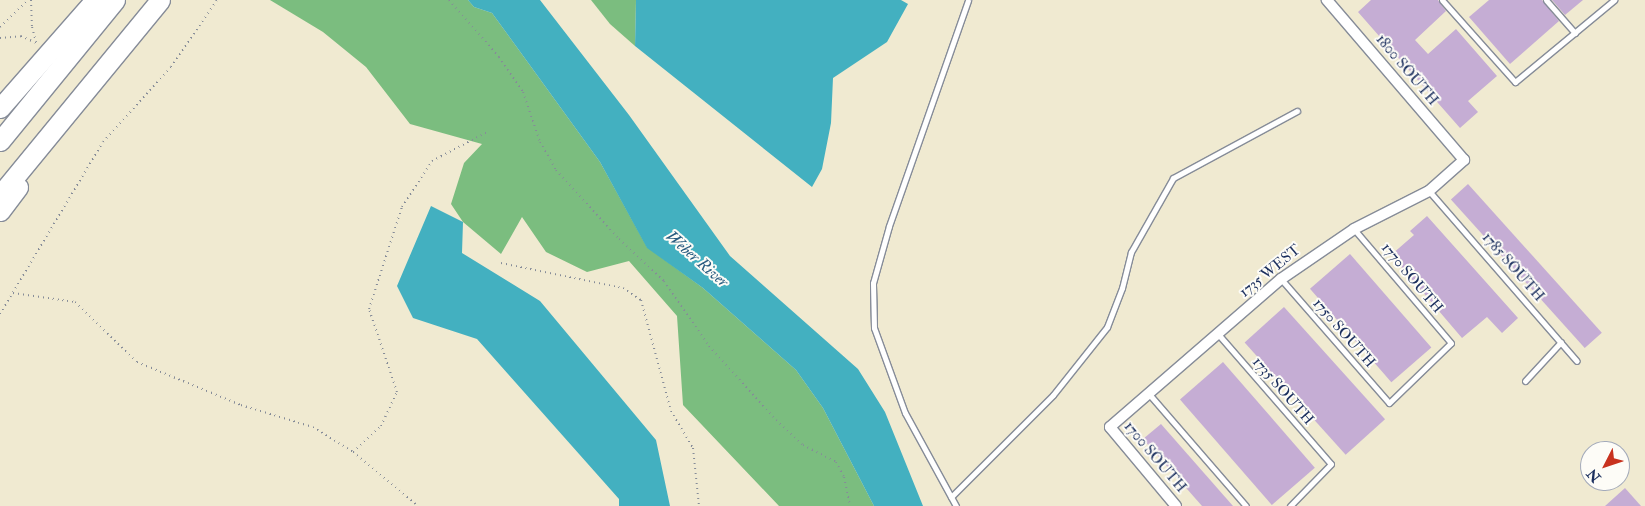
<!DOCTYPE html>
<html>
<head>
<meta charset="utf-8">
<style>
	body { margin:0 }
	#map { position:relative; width:1645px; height:506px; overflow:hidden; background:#f0ead1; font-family:"IM FELL Double Pica",serif }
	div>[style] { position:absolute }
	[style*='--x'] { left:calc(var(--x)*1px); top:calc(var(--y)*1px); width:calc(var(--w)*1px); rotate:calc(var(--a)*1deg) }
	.forest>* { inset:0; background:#7bbd7f }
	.water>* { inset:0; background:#43b0c0 }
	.building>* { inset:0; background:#c5add4; transform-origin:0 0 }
	.path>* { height:2px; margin-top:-1px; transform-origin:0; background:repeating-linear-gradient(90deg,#868c98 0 1px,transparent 0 5px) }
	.roads { filter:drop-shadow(1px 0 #868c98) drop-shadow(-1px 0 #868c98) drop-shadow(0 1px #868c98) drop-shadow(0 -1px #868c98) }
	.lane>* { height:5px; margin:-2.5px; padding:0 2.5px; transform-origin:2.5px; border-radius:2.5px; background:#fff }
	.street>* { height:10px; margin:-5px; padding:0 5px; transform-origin:5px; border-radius:5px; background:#fff }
	.highway>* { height:19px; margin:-9.5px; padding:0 9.5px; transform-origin:9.5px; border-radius:9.5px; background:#fff }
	span { translate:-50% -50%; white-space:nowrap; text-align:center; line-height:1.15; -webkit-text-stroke:4px #fdfcf7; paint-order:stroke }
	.street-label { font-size:15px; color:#1b2f5e }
	.water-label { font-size:16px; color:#295c80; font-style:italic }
	.north { position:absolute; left:1580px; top:441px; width:50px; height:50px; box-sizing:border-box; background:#fdfcf7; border:1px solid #a3aaba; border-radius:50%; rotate:229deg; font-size:14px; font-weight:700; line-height:20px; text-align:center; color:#1b2f5e }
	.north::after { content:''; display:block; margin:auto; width:18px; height:22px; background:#c8321e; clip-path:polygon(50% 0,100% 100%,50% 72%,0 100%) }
</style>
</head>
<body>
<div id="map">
	<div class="forest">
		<i style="clip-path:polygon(270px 0,468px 0,474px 7px,492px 13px,600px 162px,647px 247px,703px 288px,796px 370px,823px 408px,874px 506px,779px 506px,683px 405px,677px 316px,629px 261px,587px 272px,546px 252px,522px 217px,501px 254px,463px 222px,451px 204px,464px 163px,482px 144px,410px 124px,366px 67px,323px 32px)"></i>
		<i style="clip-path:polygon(591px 0,636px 0,635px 46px,610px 24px)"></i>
	</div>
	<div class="water">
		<i style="clip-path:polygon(468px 0,540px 0,629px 115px,730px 256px,858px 369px,885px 412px,923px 506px,874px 506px,823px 408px,796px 370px,703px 288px,647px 248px,600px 162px,492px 13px,474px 7px)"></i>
		<i style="clip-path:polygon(636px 0,901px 0,908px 4px,887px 42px,833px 78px,831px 123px,822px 169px,812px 187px,635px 46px)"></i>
		<i style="clip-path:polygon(431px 206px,463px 222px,462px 253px,540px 301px,656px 440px,670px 506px,619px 506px,619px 499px,477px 339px,413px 318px,397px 286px)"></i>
	</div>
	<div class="building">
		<i style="clip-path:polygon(1371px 0,1438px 0,1446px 11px,1415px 40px,1428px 54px,1456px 29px,1497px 76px,1468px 101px,1478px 112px,1460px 128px,1358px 12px)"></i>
		<i style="clip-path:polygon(1489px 0,1542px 0,1559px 21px,1510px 64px,1469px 17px)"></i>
		<i style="clip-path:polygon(1552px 0,1583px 0,1565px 15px)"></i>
		<i style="left:1468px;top:184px;width:200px;height:23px;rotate:48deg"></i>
		<i style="clip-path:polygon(1427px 216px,1518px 318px,1502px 333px,1487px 317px,1462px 338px,1391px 255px,1414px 235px,1410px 231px)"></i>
		<i style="left:1350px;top:254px;width:124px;height:53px;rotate:49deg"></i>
		<i style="left:1284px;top:307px;width:151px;height:53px;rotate:48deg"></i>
		<i style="left:1223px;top:362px;width:140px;height:57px;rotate:49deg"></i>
		<i style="clip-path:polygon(1161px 424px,1233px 506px,1202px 506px,1143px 439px)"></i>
		<i style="clip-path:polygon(1625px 488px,1641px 506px,1605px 506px)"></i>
	</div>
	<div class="path">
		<i style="--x:31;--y:0;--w:27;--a:88"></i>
		<i style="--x:32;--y:27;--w:16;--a:75"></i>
		<i style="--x:449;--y:0;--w:76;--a:48.7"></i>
		<i style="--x:499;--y:57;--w:42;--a:55.6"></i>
		<i style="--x:523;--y:92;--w:53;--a:71.2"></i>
		<i style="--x:540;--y:142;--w:32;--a:60"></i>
		<i style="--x:556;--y:170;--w:93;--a:47.6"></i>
		<i style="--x:619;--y:239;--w:62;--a:43"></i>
		<i style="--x:664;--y:281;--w:79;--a:55.3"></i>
		<i style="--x:709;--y:346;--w:100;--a:47.8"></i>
		<i style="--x:776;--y:420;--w:37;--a:43"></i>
		<i style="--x:803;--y:445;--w:37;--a:27"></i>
		<i style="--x:836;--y:462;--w:17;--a:62"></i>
		<i style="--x:844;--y:477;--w:30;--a:78"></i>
		<i style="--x:0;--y:27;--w:39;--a:-44"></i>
		<i style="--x:0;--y:38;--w:21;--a:-5"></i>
		<i style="--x:21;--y:36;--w:17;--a:25"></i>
		<i style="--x:501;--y:263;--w:125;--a:11.6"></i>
		<i style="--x:623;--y:288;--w:22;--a:34"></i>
		<i style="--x:641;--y:300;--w:115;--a:74.9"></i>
		<i style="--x:671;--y:411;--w:43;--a:59.3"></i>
		<i style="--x:693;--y:448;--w:58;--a:84.1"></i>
		<i style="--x:13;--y:293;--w:63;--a:8.3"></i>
		<i style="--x:75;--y:302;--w:86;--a:44.1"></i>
		<i style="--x:137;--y:362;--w:113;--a:22.5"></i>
		<i style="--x:241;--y:405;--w:75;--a:17"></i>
		<i style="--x:313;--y:427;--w:47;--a:32"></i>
		<i style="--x:353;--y:452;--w:85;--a:39.7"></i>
		<i style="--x:0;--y:314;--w:200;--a:-59.1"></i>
		<i style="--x:103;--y:142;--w:101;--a:-47.8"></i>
		<i style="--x:171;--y:67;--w:81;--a:-55.5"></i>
		<i style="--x:353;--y:452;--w:38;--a:-43"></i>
		<i style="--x:381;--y:426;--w:38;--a:-65"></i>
		<i style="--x:397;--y:392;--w:88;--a:-108.6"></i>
		<i style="--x:369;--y:309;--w:107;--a:-72.1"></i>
		<i style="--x:402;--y:207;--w:55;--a:-56.9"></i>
		<i style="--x:432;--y:161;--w:62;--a:-27.8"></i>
	</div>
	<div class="roads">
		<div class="lane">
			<i style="--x:1442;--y:0;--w:110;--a:48.3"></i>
			<i style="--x:1515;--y:82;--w:129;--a:-39.6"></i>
			<i style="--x:1546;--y:0;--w:44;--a:48.7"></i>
			<i style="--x:1429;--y:191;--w:225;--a:49"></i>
			<i style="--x:1281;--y:279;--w:164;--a:48.9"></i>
			<i style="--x:1389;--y:403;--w:86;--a:-44.1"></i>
			<i style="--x:1451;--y:343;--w:150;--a:-130.4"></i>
			<i style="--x:1218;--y:334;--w:172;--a:49"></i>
			<i style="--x:1331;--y:464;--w:59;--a:134.3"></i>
			<i style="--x:1525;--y:381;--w:53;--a:-47.3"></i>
			<i style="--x:1149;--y:394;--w:148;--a:49.1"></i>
			<i style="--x:951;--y:497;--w:144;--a:-45"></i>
			<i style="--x:1053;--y:395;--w:87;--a:-51.5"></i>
			<i style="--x:1107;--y:327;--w:42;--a:-69"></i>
			<i style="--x:1122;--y:288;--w:37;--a:-76"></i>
			<i style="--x:1131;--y:252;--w:85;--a:-60.4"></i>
			<i style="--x:1173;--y:178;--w:141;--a:-28.4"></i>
			<i style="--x:956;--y:506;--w:106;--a:-118.7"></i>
			<i style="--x:905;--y:413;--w:90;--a:-110"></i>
			<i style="--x:874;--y:328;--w:45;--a:-91.3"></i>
			<i style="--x:873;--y:283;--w:59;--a:-74.3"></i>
			<i style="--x:889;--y:226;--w:239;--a:-70.7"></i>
		</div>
		<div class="street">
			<i style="--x:1176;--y:506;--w:103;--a:-129.9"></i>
			<i style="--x:1110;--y:427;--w:226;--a:-40.9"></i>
			<i style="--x:1281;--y:279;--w:88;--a:-34.4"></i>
			<i style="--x:1354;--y:229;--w:84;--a:-26.9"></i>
			<i style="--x:1429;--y:191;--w:47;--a:-41.5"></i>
			<i style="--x:1464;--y:160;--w:211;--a:-130.6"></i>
		</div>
		<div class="highway">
			<i style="--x:0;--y:108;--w:144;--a:-48.7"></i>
			<i style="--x:0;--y:141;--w:182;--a:-50.8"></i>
			<i style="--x:0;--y:195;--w:252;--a:-50.6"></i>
			<i style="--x:0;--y:211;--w:30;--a:-53"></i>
		</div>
	</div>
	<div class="street-label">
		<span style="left:1407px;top:70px;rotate:50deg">1800 SOUTH</span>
		<span style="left:1513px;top:267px;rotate:49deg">1785 SOUTH</span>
		<span style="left:1270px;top:271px;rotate:-39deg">1735 WEST</span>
		<span style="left:1412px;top:278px;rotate:50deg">1770 SOUTH</span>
		<span style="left:1344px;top:333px;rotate:49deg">1750 SOUTH</span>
		<span style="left:1283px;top:391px;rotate:49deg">1735 SOUTH</span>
		<span style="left:1155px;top:457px;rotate:50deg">1700 SOUTH</span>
	</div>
	<div class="water-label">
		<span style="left:697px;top:259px;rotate:41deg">Weber River</span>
	</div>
	<div class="north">N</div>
</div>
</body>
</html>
